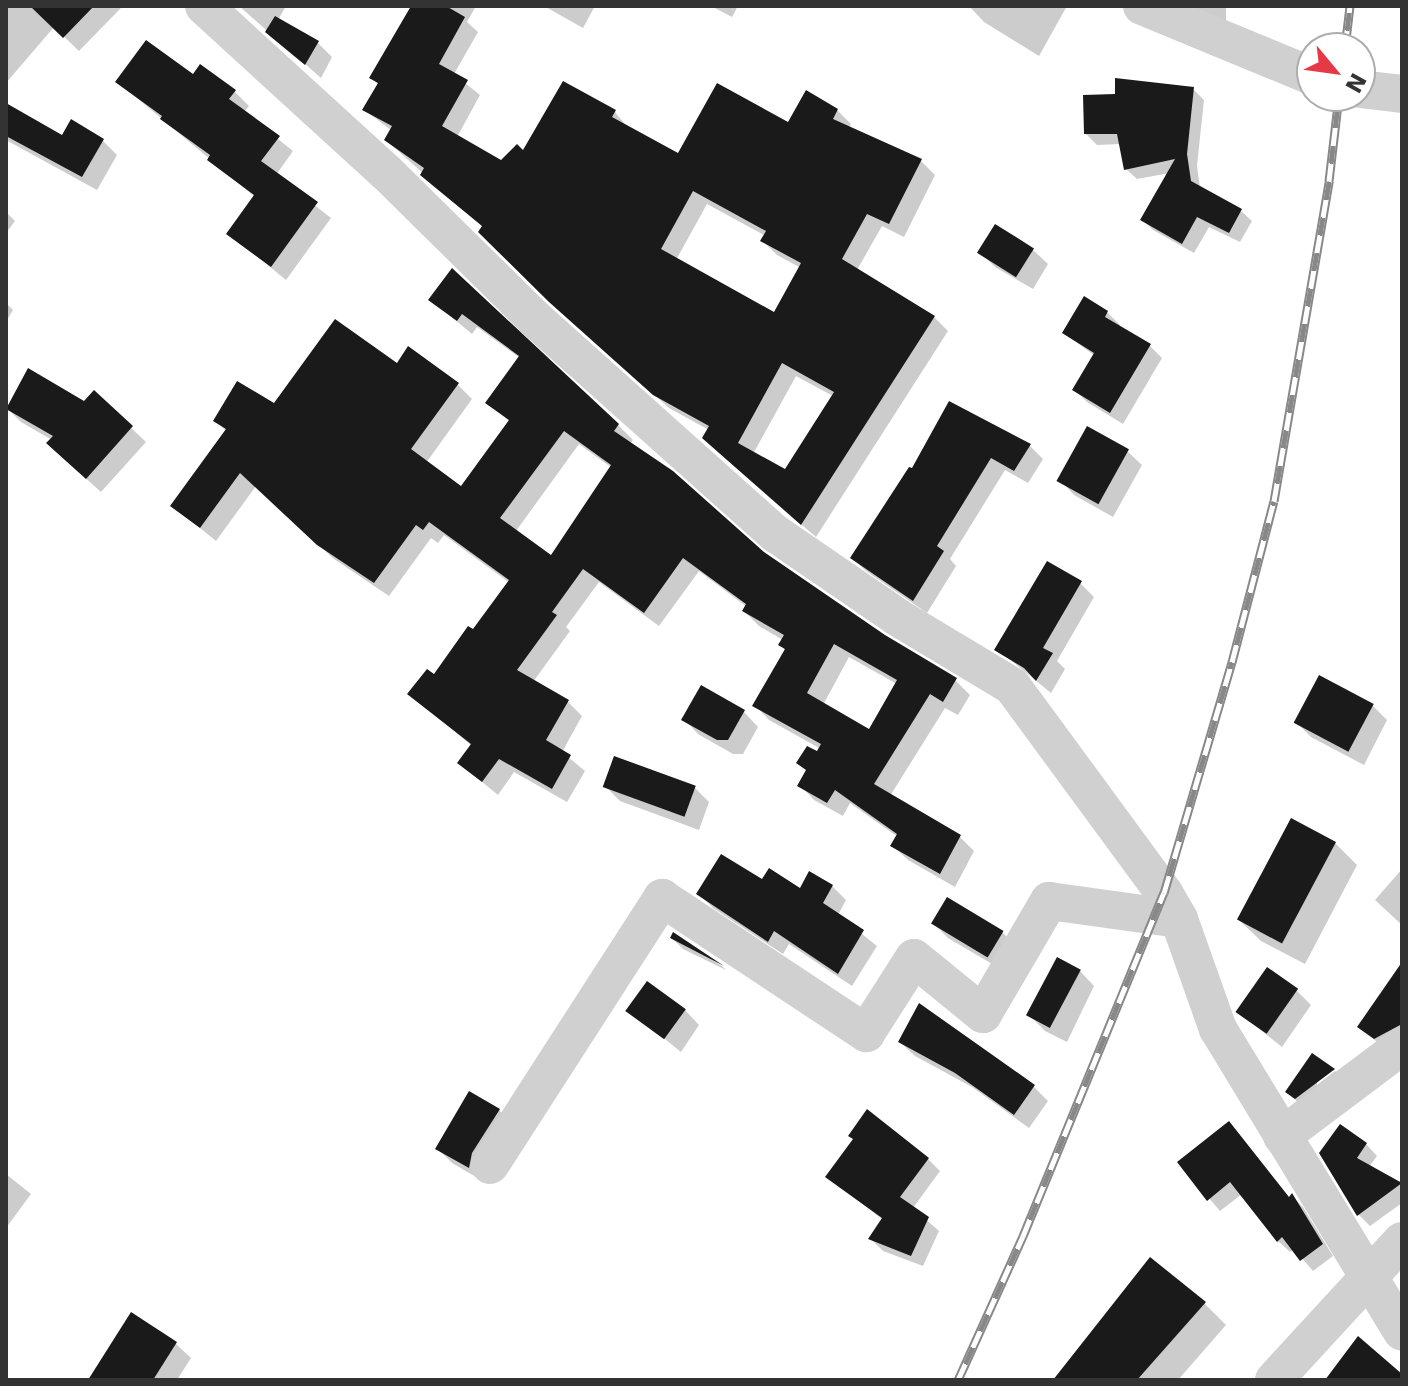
<!DOCTYPE html>
<html>
<head>
<meta charset="utf-8">
<style>
	body { margin:0 }
	#map { position:relative; width:1408px; height:1386px; overflow:hidden; background:#fff; font-family:"DejaVu Sans",sans-serif }
	div>[style] { position:absolute }
	[style*='--x'] { left:calc(var(--x)*1px); top:calc(var(--y)*1px); width:calc(var(--w)*1px); rotate:calc(var(--a)*1deg) }
	.shadow>* { inset:0; background:#0003 }
	.building>* { inset:0; background:#1a1a1a; transform-origin:0 0 }
	.minor>* { height:38px; margin:-19px; padding:0 19px; transform-origin:19px; border-radius:19px; background:#d0d0d0 }
	.rail>* { height:9px; margin-top:-4.5px; transform-origin:0; background:repeating-linear-gradient(90deg,#fff 0 18px,#888 0 36px); box-sizing:border-box; border-block:2px solid #888 }
	span { translate:-50% -50%; white-space:nowrap; text-align:center; line-height:1.15; -webkit-text-stroke:8px #fff; paint-order:stroke }
	.frame { position:absolute; inset:0; border:8px solid #333; pointer-events:none }
	.north { position:absolute; left:1296px; top:32px; width:80px; height:80px; box-sizing:border-box; background:#fff; border:2px solid #adadad; border-radius:50%; rotate:119deg; font-size:22px; font-weight:700; line-height:32px; text-align:center; color:#333 }
	.north::after { content:''; display:block; margin:auto; width:28px; height:36px; background:#e63946; clip-path:polygon(50% 0,100% 100%,50% 72%,0 100%) }
</style>
</head>
<body>
<div id="map">
	<div class="shadow">
		<i style="clip-path:polygon(6px 6px,119px 6px,121px 8px,79px 51px,54px 27px,6px 83px)"></i>
		<i style="clip-path:polygon(239px 6px,286px 6px,278px 20px,318px 43px,332px 57px,321px 78px)"></i>
		<i style="clip-path:polygon(evenodd,412px 6px,476px 6px,467px 22px,478px 32px,454px 74px,480px 95px,457px 137px,502px 162px,615px 112px,628px 128px,679px 156px,837px 110px,851px 124px,849px 128px,921px 161px,935px 175px,904px 237px,882px 226px,857px 270px,934px 317px,948px 331px,816px 537px,718px 452px,709px 430px,669px 408px,566px 316px,483px 227px,386px 140px,392px 131px,365px 110px,379px 85px,371px 77px,412px 6px,707px 204px,766px 236px,763px 241px,777px 255px,801px 268px,775px 315px,676px 260px,707px 204px,412px 6px,796px 376px,833px 396px,786px 472px,753px 454px,796px 376px)"></i>
		<i style="clip-path:polygon(544px 6px,595px 6px,583px 28px)"></i>
		<i style="clip-path:polygon(711px 6px,738px 6px,732px 17px)"></i>
		<i style="clip-path:polygon(969px 6px,1067px 6px,1039px 56px,984px 22px)"></i>
		<i style="clip-path:polygon(1186px 6px,1226px 6px,1226px 24px)"></i>
		<i style="clip-path:polygon(193px 76px,234px 91px,249px 106px,244px 112px,293px 151px,276px 175px,331px 218px,286px 280px,228px 233px,255px 197px,118px 82px)"></i>
		<i style="clip-path:polygon(1193px 89px,1204px 100px,1197px 166px,1200px 188px,1241px 211px,1252px 221px,1240px 242px,1209px 227px,1194px 253px,1153px 230px,1142px 219px,1170px 173px,1137px 179px,1126px 169px,1121px 144px,1097px 145px,1086px 134px)"></i>
		<i style="clip-path:polygon(6px 105px,62px 138px,102px 140px,117px 155px,97px 190px,6px 140px)"></i>
		<i style="clip-path:polygon(6px 212px,15px 221px,6px 233px)"></i>
		<i style="clip-path:polygon(996px 227px,1033px 250px,1048px 264px,1033px 289px,995px 267px,981px 253px)"></i>
		<i style="clip-path:polygon(evenodd,452px 271px,618px 425px,633px 440px,630px 444px,762px 554px,884px 637px,955px 680px,970px 695px,958px 715px,945px 708px,890px 796px,960px 837px,974px 851px,955px 887px,908px 860px,893px 846px,898px 837px,850px 803px,843px 816px,814px 800px,800px 785px,821px 749px,769px 720px,755px 705px,786px 651px,780px 645px,783px 640px,759px 626px,744px 611px,747px 607px,699px 571px,659px 626px,599px 582px,566px 627px,570px 631px,533px 682px,568px 702px,582px 716px,562px 752px,585px 771px,567px 802px,514px 772px,498px 795px,459px 763px,472px 746px,410px 694px,434px 677px,474px 632px,510px 583px,444px 535px,438px 543px,431px 538px,389px 596px,334px 559px,256px 486px,216px 541px,173px 506px,226px 431px,216px 421px,397px 366px,458px 385px,472px 399px,426px 463px,461px 488px,510px 422px,488px 403px,520px 358px,477px 327px,472px 334px,431px 300px,452px 271px,579px 444px,612px 468px,552px 558px,516px 531px,579px 444px,452px 271px,849px 657px,897px 684px,870px 732px,823px 705px,849px 657px)"></i>
		<i style="clip-path:polygon(6px 303px,13px 310px,6px 322px)"></i>
		<i style="clip-path:polygon(1107px 312px,1120px 325px,1118px 327px,1150px 346px,1162px 358px,1123px 424px,1087px 402px,1075px 390px,1095px 356px,1064px 333px)"></i>
		<i style="clip-path:polygon(94px 393px,146px 442px,101px 492px,63px 458px,52px 440px,21px 422px,7px 408px,84px 404px)"></i>
		<i style="clip-path:polygon(1030px 446px,1043px 459px,1028px 483px,1005px 470px,950px 559px,956px 566px,927px 613px,866px 571px,852px 558px,909px 469px)"></i>
		<i style="clip-path:polygon(1127px 451px,1142px 465px,1113px 517px,1074px 495px,1060px 480px)"></i>
		<i style="clip-path:polygon(1080px 583px,1094px 597px,1057px 661px,1065px 669px,1051px 693px,997px 649px)"></i>
		<i style="clip-path:polygon(1372px 705px,1387px 720px,1364px 765px,1311px 737px,1296px 722px)"></i>
		<i style="clip-path:polygon(744px 712px,758px 727px,743px 754px,733px 754px,698px 734px,684px 719px)"></i>
		<i style="clip-path:polygon(605px 786px,695px 788px,709px 802px,699px 830px,620px 801px)"></i>
		<i style="clip-path:polygon(1335px 843px,1357px 865px,1305px 964px,1261px 941px,1239px 920px)"></i>
		<i style="clip-path:polygon(1402px 869px,1402px 925px,1375px 900px)"></i>
		<i style="clip-path:polygon(762px 882px,800px 891px,832px 886px,846px 900px,838px 915px,877px 946px,852px 986px,789px 944px,783px 954px,713px 908px,699px 894px)"></i>
		<i style="clip-path:polygon(934px 924px,1003px 933px,1017px 947px,1004px 971px,948px 938px)"></i>
		<i style="clip-path:polygon(674px 935px,723px 967px,726px 970px,683px 949px,672px 938px)"></i>
		<i style="clip-path:polygon(1402px 966px,1402px 1042px,1389px 1052px,1359px 1027px)"></i>
		<i style="clip-path:polygon(1080px 971px,1094px 986px,1067px 1042px,1045px 1031px,1030px 1016px)"></i>
		<i style="clip-path:polygon(1297px 991px,1311px 1005px,1282px 1047px,1238px 1012px)"></i>
		<i style="clip-path:polygon(920px 1006px,1034px 1087px,1048px 1101px,1029px 1128px,972px 1087px,915px 1056px,900px 1042px)"></i>
		<i style="clip-path:polygon(629px 1010px,685px 1010px,699px 1025px,681px 1052px)"></i>
		<i style="clip-path:polygon(1335px 1071px,1348px 1084px,1302px 1106px,1287px 1092px,1317px 1080px,1317px 1085px)"></i>
		<i style="clip-path:polygon(499px 1110px,513px 1125px,483px 1181px,452px 1163px,438px 1149px)"></i>
		<i style="clip-path:polygon(1366px 1144px,1377px 1156px,1369px 1167px,1402px 1186px,1402px 1203px,1370px 1226px,1359px 1215px,1322px 1153px)"></i>
		<i style="clip-path:polygon(928px 1159px,940px 1171px,913px 1208px,939px 1231px,923px 1266px,883px 1251px,871px 1239px,883px 1220px,828px 1177px)"></i>
		<i style="clip-path:polygon(1179px 1163px,1290px 1199px,1292px 1196px,1303px 1207px,1333px 1256px,1313px 1271px,1294px 1249px,1290px 1252px,1278px 1241px,1242px 1194px,1220px 1211px)"></i>
		<i style="clip-path:polygon(6px 1174px,31px 1194px,6px 1228px)"></i>
		<i style="clip-path:polygon(1204px 1303px,1226px 1325px,1178px 1380px,1054px 1380px)"></i>
		<i style="clip-path:polygon(131px 1315px,176px 1344px,191px 1358px,177px 1380px,92px 1380px)"></i>
	</div>
	<div class="building">
		<i style="clip-path:polygon(30px 6px,94px 6px,63px 38px)"></i>
		<i style="clip-path:polygon(evenodd,411px 6px,446px 6px,465px 17px,439px 64px,468px 80px,442px 126px,501px 160px,517px 144px,523px 150px,563px 81px,616px 110px,612px 117px,678px 153px,717px 83px,788px 122px,806px 90px,838px 109px,833px 119px,922px 159px,889px 224px,867px 214px,842px 259px,935px 316px,801px 525px,702px 438px,709px 426px,653px 395px,549px 302px,478px 232px,482px 226px,420px 175px,424px 168px,384px 140px,392px 126px,362px 110px,378px 83px,369px 78px,411px 6px,693px 191px,766px 231px,760px 241px,801px 263px,774px 312px,661px 249px,693px 191px,411px 6px,782px 363px,834px 392px,785px 469px,738px 443px,782px 363px)"></i>
		<i style="clip-path:polygon(275px 16px,319px 41px,305px 65px,265px 32px)"></i>
		<i style="clip-path:polygon(146px 40px,193px 74px,200px 64px,236px 90px,229px 99px,280px 136px,261px 161px,318px 202px,271px 267px,226px 234px,254px 195px,207px 160px,210px 155px,160px 119px,162px 116px,115px 82px)"></i>
		<i style="clip-path:polygon(1115px 78px,1194px 87px,1187px 154px,1191px 181px,1242px 209px,1229px 233px,1197px 217px,1182px 244px,1140px 220px,1175px 159px,1124px 170px,1117px 134px,1084px 134px,1083px 95px,1115px 94px)"></i>
		<i style="clip-path:polygon(6px 103px,62px 135px,71px 119px,104px 139px,82px 177px,6px 136px)"></i>
		<i style="left:995px;top:224px;width:46px;height:34px;rotate:32deg"></i>
		<i style="clip-path:polygon(evenodd,452px 268px,619px 424px,614px 431px,673px 471px,764px 552px,885px 635px,957px 678px,943px 702px,930px 694px,874px 784px,961px 835px,940px 874px,890px 846px,897px 834px,835px 790px,827px 803px,797px 786px,806px 770px,796px 763px,807px 746px,817px 751px,821px 744px,752px 706px,785px 649px,778px 645px,784px 635px,742px 611px,746px 604px,683px 558px,644px 613px,583px 569px,552px 612px,557px 615px,517px 670px,569px 700px,546px 740px,571px 755px,552px 789px,499px 759px,482px 782px,457px 763px,471px 744px,407px 694px,427px 669px,434px 674px,468px 626px,473px 629px,509px 580px,429px 522px,423px 530px,416px 525px,374px 583px,317px 545px,240px 473px,200px 528px,170px 506px,226px 429px,213px 421px,237px 381px,274px 403px,335px 319px,397px 363px,408px 346px,459px 383px,411px 449px,461px 486px,509px 420px,485px 403px,519px 356px,462px 314px,457px 321px,428px 300px,452px 268px,564px 431px,611px 465px,551px 555px,500px 518px,564px 431px,452px 268px,834px 644px,897px 680px,869px 729px,807px 693px,834px 644px)"></i>
		<i style="clip-path:polygon(1084px 296px,1108px 311px,1105px 317px,1151px 344px,1110px 413px,1072px 390px,1094px 353px,1062px 333px)"></i>
		<i style="clip-path:polygon(28px 368px,84px 401px,94px 390px,133px 426px,86px 479px,46px 443px,53px 436px,6px 409px)"></i>
		<i style="clip-path:polygon(949px 401px,1031px 444px,1014px 471px,991px 458px,937px 546px,944px 551px,913px 601px,850px 558px,909px 467px,912px 468px)"></i>
		<i style="left:1087px;top:426px;width:48px;height:63px;rotate:29deg"></i>
		<i style="clip-path:polygon(1047px 561px,1082px 581px,1043px 648px,1053px 653px,1036px 681px,1024px 668px,994px 650px)"></i>
		<i style="left:1319px;top:675px;width:62px;height:54px;rotate:28deg"></i>
		<i style="clip-path:polygon(701px 685px,745px 710px,728px 740px,717px 740px,681px 720px)"></i>
		<i style="left:614px;top:756px;width:87px;height:33px;rotate:20deg"></i>
		<i style="left:1291px;top:818px;width:51px;height:115px;rotate:28deg"></i>
		<i style="clip-path:polygon(721px 854px,762px 879px,769px 868px,800px 888px,809px 871px,833px 885px,823px 903px,864px 930px,838px 974px,774px 931px,768px 942px,696px 894px)"></i>
		<i style="left:947px;top:897px;width:66px;height:31px;rotate:31deg"></i>
		<i style="clip-path:polygon(673px 932px,724px 966px,670px 938px)"></i>
		<i style="left:1057px;top:957px;width:27px;height:66px;rotate:28deg"></i>
		<i style="clip-path:polygon(1402px 962px,1402px 1024px,1374px 1039px,1357px 1027px)"></i>
		<i style="left:1267px;top:967px;width:38px;height:55px;rotate:35deg"></i>
		<i style="left:647px;top:981px;width:48px;height:37px;rotate:36deg"></i>
		<i style="clip-path:polygon(919px 1003px,1035px 1085px,1014px 1115px,955px 1073px,898px 1042px)"></i>
		<i style="clip-path:polygon(1312px 1053px,1335px 1069px,1295px 1099px,1285px 1092px)"></i>
		<i style="clip-path:polygon(469px 1091px,500px 1109px,472px 1153px,469px 1168px,435px 1149px)"></i>
		<i style="clip-path:polygon(867px 1109px,929px 1158px,900px 1197px,929px 1217px,911px 1256px,868px 1239px,882px 1218px,825px 1177px,853px 1139px,848px 1136px)"></i>
		<i style="clip-path:polygon(1229px 1121px,1289px 1197px,1292px 1193px,1323px 1244px,1300px 1261px,1282px 1237px,1277px 1242px,1230px 1182px,1207px 1201px,1177px 1162px)"></i>
		<i style="clip-path:polygon(1340px 1124px,1367px 1143px,1357px 1158px,1402px 1183px,1357px 1216px,1319px 1153px)"></i>
		<i style="clip-path:polygon(1150px 1257px,1206px 1302px,1137px 1380px,1053px 1380px)"></i>
		<i style="clip-path:polygon(131px 1312px,177px 1342px,153px 1380px,88px 1380px)"></i>
		<i style="clip-path:polygon(1358px 1336px,1402px 1374px,1402px 1380px,1325px 1380px)"></i>
	</div>
	<div class="minor">
		<i style="--x:204;--y:6;--w:246;--a:42.4"></i>
		<i style="--x:386;--y:172;--w:208;--a:44.6"></i>
		<i style="--x:534;--y:318;--w:324;--a:41.8"></i>
		<i style="--x:776;--y:534;--w:147;--a:34.4"></i>
		<i style="--x:897;--y:617;--w:134;--a:31"></i>
		<i style="--x:1012;--y:686;--w:257;--a:53.7"></i>
		<i style="--x:1164;--y:893;--w:30;--a:60"></i>
		<i style="--x:1179;--y:919;--w:117;--a:70.5"></i>
		<i style="--x:1218;--y:1029;--w:354;--a:58.7"></i>
		<i style="--x:1142;--y:6;--w:184;--a:22.4"></i>
		<i style="--x:1360;--y:89;--w:42;--a:6.8"></i>
		<i style="--x:1282;--y:1136;--w:150;--a:-36.9"></i>
		<i style="--x:490;--y:1165;--w:318;--a:-57.2"></i>
		<i style="--x:662;--y:898;--w:245;--a:33.5"></i>
		<i style="--x:866;--y:1033;--w:89;--a:-57.4"></i>
		<i style="--x:914;--y:958;--w:89;--a:39.1"></i>
		<i style="--x:983;--y:1014;--w:131;--a:-59.7"></i>
		<i style="--x:1049;--y:901;--w:131;--a:7.9"></i>
		<i style="--x:1274;--y:1380;--w:189;--a:-47.4"></i>
	</div>
	<div class="rail">
		<i style="--x:1345;--y:48;--w:42;--a:-83.2"></i>
		<i style="--x:958;--y:1380;--w:158;--a:-65.7"></i>
		<i style="--x:1023;--y:1236;--w:371;--a:-67.7"></i>
		<i style="--x:1164;--y:893;--w:241;--a:-73.6"></i>
		<i style="--x:1232;--y:662;--w:166;--a:-75.4"></i>
		<i style="--x:1274;--y:501;--w:325;--a:-80.2"></i>
		<i style="--x:1329;--y:181;--w:86;--a:-83.3"></i>
	</div>
	<div class="frame"></div>
	<div class="north">N</div>
</div>
</body>
</html>
